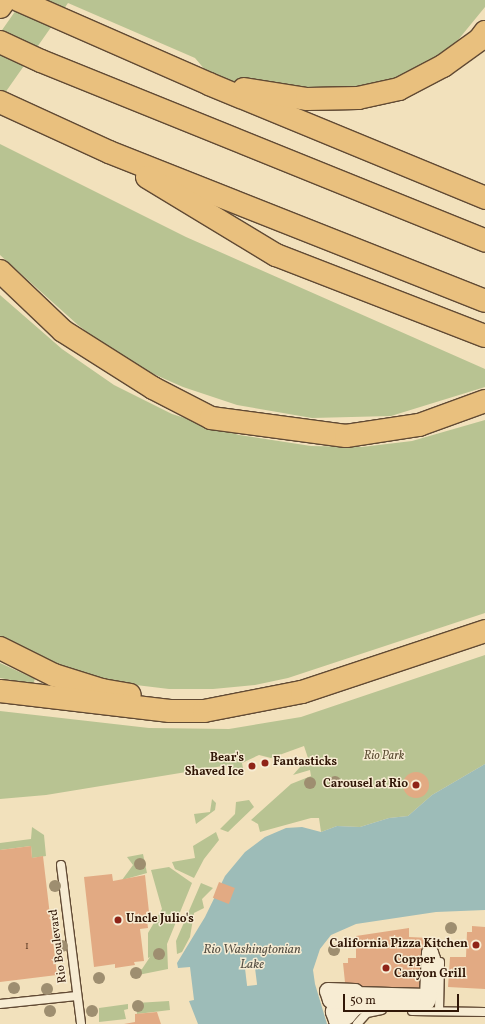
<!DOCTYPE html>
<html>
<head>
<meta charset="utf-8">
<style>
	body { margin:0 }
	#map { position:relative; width:485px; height:1024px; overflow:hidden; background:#f2e1bc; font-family:Vollkorn,serif }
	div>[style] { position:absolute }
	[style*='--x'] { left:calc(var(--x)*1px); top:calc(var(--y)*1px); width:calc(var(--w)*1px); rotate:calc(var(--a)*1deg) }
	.green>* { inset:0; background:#b8c392 }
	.water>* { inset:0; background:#9dbcb8 }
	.pier>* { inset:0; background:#f2e1bc; transform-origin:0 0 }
	.building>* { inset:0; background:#e2aa83; transform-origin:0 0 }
	.round { border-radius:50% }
	.roads { filter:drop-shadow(1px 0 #614a34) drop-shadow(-1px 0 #614a34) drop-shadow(0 1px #614a34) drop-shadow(0 -1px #614a34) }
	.lane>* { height:8px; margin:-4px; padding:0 4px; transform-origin:4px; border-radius:4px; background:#f7ecd3 }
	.street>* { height:16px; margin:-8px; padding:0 8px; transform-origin:8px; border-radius:8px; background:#f7ecd3 }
	.highway>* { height:22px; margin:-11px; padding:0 11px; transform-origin:11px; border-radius:11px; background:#e9c07e }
	.trees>* { width:12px; height:12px; margin:-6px; border-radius:50%; background:#9e8e70 }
	.dots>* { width:11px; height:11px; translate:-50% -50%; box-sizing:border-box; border:2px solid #f7ecd3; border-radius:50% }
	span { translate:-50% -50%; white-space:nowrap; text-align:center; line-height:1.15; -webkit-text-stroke:3px #f7ecd3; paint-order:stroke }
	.number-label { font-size:10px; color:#5d3c26 }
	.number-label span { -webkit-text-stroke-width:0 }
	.park-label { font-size:12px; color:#5a4b31; font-style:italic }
	.poi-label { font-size:12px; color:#311707; font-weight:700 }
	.right { translate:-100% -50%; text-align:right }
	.left { translate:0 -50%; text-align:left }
	.street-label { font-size:12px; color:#311707 }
	.water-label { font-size:13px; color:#575145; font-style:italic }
	.scale { position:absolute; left:343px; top:994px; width:116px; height:18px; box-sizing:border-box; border:2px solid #311707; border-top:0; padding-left:5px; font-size:12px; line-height:14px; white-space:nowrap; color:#311707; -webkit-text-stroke:3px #f7ecd3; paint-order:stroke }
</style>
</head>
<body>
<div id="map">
	<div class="green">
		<i style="clip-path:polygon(23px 0,485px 0,485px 7px,458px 40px,437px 58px,392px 83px,348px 93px,238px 83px,218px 76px,206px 71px,195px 58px,68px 3px,0 100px,0 33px)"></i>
		<i style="clip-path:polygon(0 144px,186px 237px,485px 369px,485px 387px,391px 416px,312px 418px,237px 405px,183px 387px,149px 372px,105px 346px,78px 325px,0 255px)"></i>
		<i style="clip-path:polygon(0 295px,62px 349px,114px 385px,172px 414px,239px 435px,311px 446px,362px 447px,412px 441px,485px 420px,485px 613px,288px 678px,255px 685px,213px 689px,169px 689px,111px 682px,51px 662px,0 637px)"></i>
		<i style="clip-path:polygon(485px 655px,485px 764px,432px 795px,408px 816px,389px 818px,360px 827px,337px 826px,321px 832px,319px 818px,311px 818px,260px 832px,258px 824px,251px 820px,291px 784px,311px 776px,310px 770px,293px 775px,308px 758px,304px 746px,271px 758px,259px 755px,242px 763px,244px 773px,235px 775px,231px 773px,229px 765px,46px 795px,0 799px,0 711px,149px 728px,229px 729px,301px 717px)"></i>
		<i style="clip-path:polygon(0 663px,35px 679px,33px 684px,0 678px)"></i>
		<i style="clip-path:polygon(212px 799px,216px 803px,215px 810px,196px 824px,194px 814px,210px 812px)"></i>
		<i style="clip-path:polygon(249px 800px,254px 807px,228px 832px,220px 829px,235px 814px,236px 802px)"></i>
		<i style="clip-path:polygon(32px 827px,44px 835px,46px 856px,32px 858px,31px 846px,0 850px,0 843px,31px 839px)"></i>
		<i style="clip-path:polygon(216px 832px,219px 840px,204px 859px,194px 878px,175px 869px,172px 862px,195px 858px,193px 846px)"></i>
		<i style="clip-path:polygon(143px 854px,147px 873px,122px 880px,133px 865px,127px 857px)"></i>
		<i style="clip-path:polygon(169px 867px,192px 883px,167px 944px,168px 969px,133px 976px,133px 970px,142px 969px,150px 957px,148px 958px,148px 933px,162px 909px,151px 870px)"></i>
		<i style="clip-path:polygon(201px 883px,213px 888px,202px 899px,204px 908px,194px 913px,190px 937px,182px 952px,177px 954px,176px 941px)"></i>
		<i style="clip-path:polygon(169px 1001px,170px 1010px,137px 1014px,136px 1003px)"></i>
		<i style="clip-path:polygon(128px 1004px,128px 1009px,124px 1010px,126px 1019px,99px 1022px,99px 1008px)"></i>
	</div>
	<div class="water">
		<i style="clip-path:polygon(485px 764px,485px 910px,436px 912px,356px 924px,331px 935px,320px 949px,313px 970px,315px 984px,327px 1024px,198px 1024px,189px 1001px,194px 1000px,190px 967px,178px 968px,177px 963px,205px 917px,225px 876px,245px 852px,265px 837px,286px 828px,302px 827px,321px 832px,337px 826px,360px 827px,389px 818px,408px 816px,432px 795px)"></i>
	</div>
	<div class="pier">
		<i style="left:255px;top:968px;width:17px;height:10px;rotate:83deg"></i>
	</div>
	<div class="building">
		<i class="round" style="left:403px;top:772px;width:26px;height:26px"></i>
		<i style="clip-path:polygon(31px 846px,32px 858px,43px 856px,57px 975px,0 982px,0 850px)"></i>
		<i style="clip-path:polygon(112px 874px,113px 881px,145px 875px,149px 912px,146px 912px,148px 928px,140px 929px,144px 961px,134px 962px,135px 965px,115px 968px,115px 964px,94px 967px,84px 877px)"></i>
		<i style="left:219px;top:882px;width:17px;height:17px;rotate:21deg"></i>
		<i style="clip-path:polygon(472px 926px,485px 927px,485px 989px,448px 987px,450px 957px,466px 957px,467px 932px,472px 932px)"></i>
		<i style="clip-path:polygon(409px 928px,409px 937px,430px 938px,428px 997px,346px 992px,343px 963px,348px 963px,348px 958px,356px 958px,356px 936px)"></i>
		<i style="clip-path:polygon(157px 1012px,161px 1024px,124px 1024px,135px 1022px,135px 1014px)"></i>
	</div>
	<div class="roads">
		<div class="lane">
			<i style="--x:61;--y:865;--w:160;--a:82.8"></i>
			<i style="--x:0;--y:1004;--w:77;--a:-5.9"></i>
			<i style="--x:412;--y:1011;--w:73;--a:0.8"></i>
			<i style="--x:439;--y:1011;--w:49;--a:-88.8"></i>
			<i style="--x:357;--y:1024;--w:15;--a:-48"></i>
			<i style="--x:367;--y:1013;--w:15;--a:-11"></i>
		</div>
		<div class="street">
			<i style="--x:430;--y:953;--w:6;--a:72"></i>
			<i style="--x:432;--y:959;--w:32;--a:92"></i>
			<i style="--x:431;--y:991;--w:11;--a:112"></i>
			<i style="--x:427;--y:1001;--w:5;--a:158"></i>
			<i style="--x:422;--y:1003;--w:58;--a:180"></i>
			<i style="--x:364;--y:1003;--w:11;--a:153"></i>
			<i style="--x:354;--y:1008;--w:11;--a:131"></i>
			<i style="--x:347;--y:1016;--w:11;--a:158"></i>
			<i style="--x:337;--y:1020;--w:9;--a:-111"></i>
			<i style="--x:334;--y:1012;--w:20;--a:-33"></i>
			<i style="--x:351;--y:1001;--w:20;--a:-177"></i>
			<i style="--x:331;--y:1000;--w:9;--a:-108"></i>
			<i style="--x:328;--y:991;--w:27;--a:2"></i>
			<i style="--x:355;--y:992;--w:3;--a:90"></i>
			<i style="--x:355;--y:995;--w:73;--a:1.6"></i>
			<i style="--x:428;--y:997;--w:44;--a:-87.4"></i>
		</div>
		<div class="highway">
			<i style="--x:18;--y:0;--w:209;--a:23.7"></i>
			<i style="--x:209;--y:84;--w:299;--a:22.4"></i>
			<i style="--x:0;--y:7;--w:9;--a:-54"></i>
			<i style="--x:0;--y:42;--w:45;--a:24.9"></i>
			<i style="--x:41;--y:61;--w:479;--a:22"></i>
			<i style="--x:244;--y:89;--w:64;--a:9"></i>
			<i style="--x:307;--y:99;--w:51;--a:-1.1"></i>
			<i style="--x:358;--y:98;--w:42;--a:-12.4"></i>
			<i style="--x:399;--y:89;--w:50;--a:-27.6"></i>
			<i style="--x:443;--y:66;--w:44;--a:-35.8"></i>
			<i style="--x:479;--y:40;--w:10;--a:-53"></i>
			<i style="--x:0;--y:102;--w:120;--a:24.6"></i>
			<i style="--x:109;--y:152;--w:404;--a:21.6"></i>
			<i style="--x:147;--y:177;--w:151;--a:31.2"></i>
			<i style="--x:276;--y:255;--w:224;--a:21.2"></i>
			<i style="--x:0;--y:271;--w:87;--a:43.6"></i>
			<i style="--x:63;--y:331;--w:107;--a:32.3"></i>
			<i style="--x:153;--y:388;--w:65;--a:27.3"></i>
			<i style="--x:211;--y:418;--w:136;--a:7.6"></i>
			<i style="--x:346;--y:436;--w:74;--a:-8.6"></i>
			<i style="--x:419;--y:425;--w:70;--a:-20"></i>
			<i style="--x:0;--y:648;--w:60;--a:26.6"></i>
			<i style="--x:54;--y:675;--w:50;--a:17.4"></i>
			<i style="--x:102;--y:690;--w:28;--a:10"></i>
			<i style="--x:0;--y:691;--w:171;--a:6.7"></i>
			<i style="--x:170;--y:711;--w:34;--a:0"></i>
			<i style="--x:204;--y:711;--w:100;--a:-11"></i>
			<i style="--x:302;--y:692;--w:193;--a:-18.4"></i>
		</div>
	</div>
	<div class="trees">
		<i style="left:335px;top:782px"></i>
		<i style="left:310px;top:783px"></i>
		<i style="left:140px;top:864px"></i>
		<i style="left:55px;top:886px"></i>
		<i style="left:451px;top:928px"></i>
		<i style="left:62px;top:946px"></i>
		<i style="left:334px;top:950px"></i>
		<i style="left:159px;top:954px"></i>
		<i style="left:136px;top:973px"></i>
		<i style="left:99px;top:978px"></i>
		<i style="left:14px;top:988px"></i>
		<i style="left:47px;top:989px"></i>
		<i style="left:138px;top:1006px"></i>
		<i style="left:50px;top:1011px"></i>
		<i style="left:92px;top:1011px"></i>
	</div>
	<div class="dots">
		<i style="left:265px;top:763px;background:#8f2418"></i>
		<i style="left:252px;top:766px;background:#8f2418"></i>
		<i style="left:416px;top:785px;background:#8f2418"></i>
		<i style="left:118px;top:920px;background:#8f2418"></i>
		<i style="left:476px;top:945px;background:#8f2418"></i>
		<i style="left:386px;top:968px;background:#8f2418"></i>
	</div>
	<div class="number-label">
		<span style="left:27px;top:947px">1</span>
	</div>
	<div class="park-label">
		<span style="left:384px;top:757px">Rio Park</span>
	</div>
	<div class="poi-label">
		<span class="right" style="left:244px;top:766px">Bear's<br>Shaved Ice</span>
		<span class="left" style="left:273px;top:763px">Fantasticks</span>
		<span class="right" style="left:408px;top:785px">Carousel at Rio</span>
		<span class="left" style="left:126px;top:920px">Uncle Julio's</span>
		<span class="right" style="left:468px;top:945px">California Pizza Kitchen</span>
		<span class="left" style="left:394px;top:968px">Copper<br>Canyon Grill</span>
	</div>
	<div class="street-label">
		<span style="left:59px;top:946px;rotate:-97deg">Rio Boulevard</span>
	</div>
	<div class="water-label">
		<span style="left:252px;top:958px">Rio Washingtonian<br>Lake</span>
	</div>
	<div class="scale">50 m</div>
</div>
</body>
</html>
